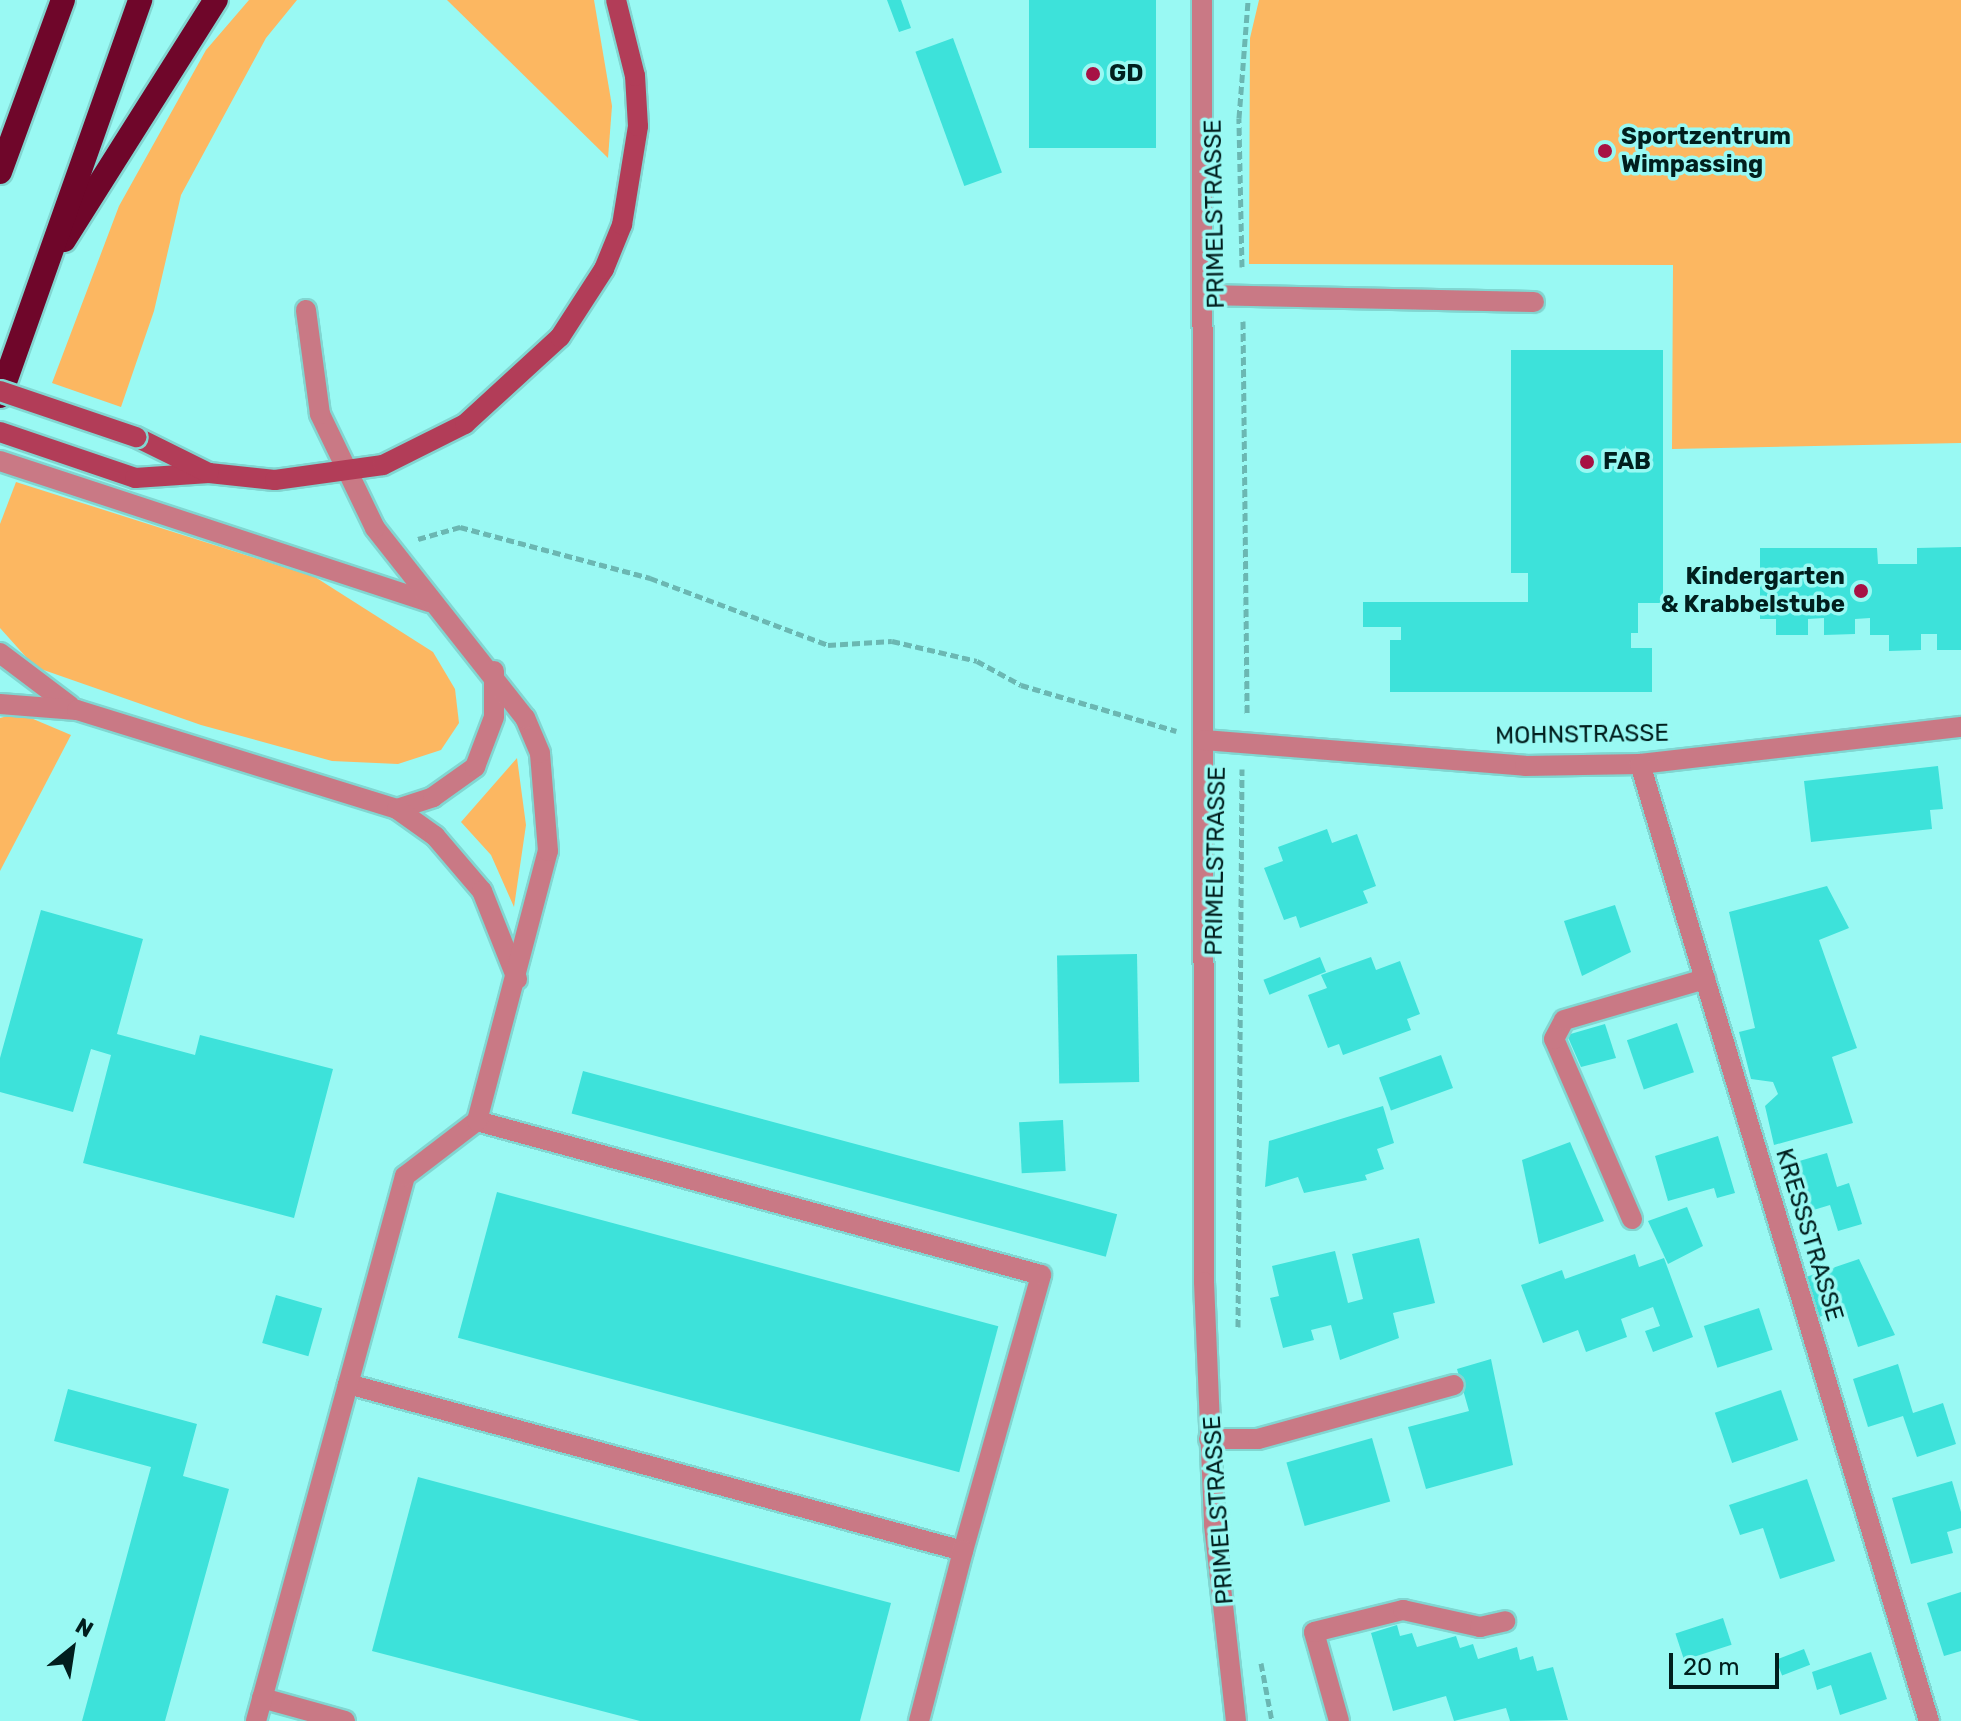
<!DOCTYPE html>
<html>
<head>
<meta charset="utf-8">
<style>
	body { margin:0 }
	#map { position:relative; width:1961px; height:1721px; overflow:hidden; background:#99f9f3; font-family:Rubik,sans-serif }
	div>[style] { position:absolute }
	[style*='--x'] { left:calc(var(--x)*1px); top:calc(var(--y)*1px); width:calc(var(--w)*1px); rotate:calc(var(--a)*1deg) }
	.green>* { inset:0; background:#fcb761 }
	.building>* { inset:0; background:#3de2da; transform-origin:0 0 }
	.path>* { height:5px; margin-top:-2.5px; transform-origin:0; background:repeating-linear-gradient(90deg,#6bb7b2 0 8px,transparent 0 12px) }
	.roads { filter:drop-shadow(2px 0 #81d6d1) drop-shadow(-2px 0 #81d6d1) drop-shadow(0 2px #81d6d1) drop-shadow(0 -2px #81d6d1) }
	.lane>* { height:20px; margin:-10px; padding:0 10px; transform-origin:10px; border-radius:10px; background:#c97985 }
	.street>* { height:20px; margin:-10px; padding:0 10px; transform-origin:10px; border-radius:10px; background:#c97985 }
	.secondary>* { height:20px; margin:-10px; padding:0 10px; transform-origin:10px; border-radius:10px; background:#b23d58 }
	.highway>* { height:24px; margin:-12px; padding:0 12px; transform-origin:12px; border-radius:12px; background:#6f062a }
	.bridges { filter:drop-shadow(2px 0 #81d6d1) drop-shadow(-2px 0 #81d6d1) drop-shadow(0 2px #81d6d1) drop-shadow(0 -2px #81d6d1) }
	.secondary-bridge>* { height:20px; margin:-10px; padding:0 10px; transform-origin:10px; border-radius:10px; background:#b23d58 }
	.dots>* { width:22px; height:22px; translate:-50% -50%; box-sizing:border-box; border:4px solid #99f9f3; border-radius:50% }
	span { translate:-50% -50%; white-space:nowrap; text-align:center; line-height:1.15; -webkit-text-stroke:7px #99f9f3; paint-order:stroke }
	.poi-label { font-size:24px; color:#011f1e; font-weight:700 }
	.left { translate:0 -50%; text-align:left }
	.right { translate:-100% -50%; text-align:right }
	.street-label { font-size:24px; color:#011f1e }
	.north { position:absolute; left:32px; top:1609px; width:80px; height:80px; -webkit-text-stroke:6px #99f9f3; paint-order:stroke; rotate:30deg; font-size:22px; font-weight:700; line-height:32px; text-align:center; color:#011f1e }
	.north::after { content:''; display:block; margin:auto; width:28px; height:36px; background:#011f1e; clip-path:polygon(50% 0,100% 100%,50% 72%,0 100%) }
	.scale { position:absolute; left:1669px; top:1653px; width:110px; height:36px; box-sizing:border-box; border:4px solid #011f1e; border-top:0; padding-left:10px; font-size:24px; line-height:28px; white-space:nowrap; color:#011f1e; -webkit-text-stroke:6px #99f9f3; paint-order:stroke }
</style>
</head>
<body>
<div id="map">
	<div class="green">
		<i style="clip-path:polygon(249px 0,297px 0,266px 38px,181px 195px,154px 311px,121px 407px,52px 383px,119px 206px,206px 50px)"></i>
		<i style="clip-path:polygon(447px 0,594px 0,612px 106px,608px 158px)"></i>
		<i style="clip-path:polygon(1259px 0,1961px 0,1961px 443px,1672px 449px,1673px 265px,1249px 264px,1250px 38px)"></i>
		<i style="clip-path:polygon(16px 482px,315px 577px,433px 652px,455px 689px,459px 723px,441px 750px,398px 764px,332px 761px,201px 725px,35px 667px,0 628px,0 524px)"></i>
		<i style="clip-path:polygon(19px 713px,71px 735px,0 871px,0 718px)"></i>
		<i style="clip-path:polygon(517px 758px,526px 825px,514px 907px,491px 855px,461px 822px)"></i>
	</div>
	<div class="building">
		<i style="clip-path:polygon(887px 0,901px 0,911px 28px,899px 32px)"></i>
		<i style="left:1029px;top:0;width:127px;height:148px"></i>
		<i style="left:953px;top:38px;width:143px;height:40px;rotate:70deg"></i>
		<i style="clip-path:polygon(1511px 350px,1663px 350px,1663px 603px,1638px 603px,1638px 633px,1631px 633px,1631px 648px,1652px 648px,1652px 692px,1390px 692px,1390px 640px,1401px 640px,1401px 627px,1363px 627px,1363px 602px,1528px 602px,1528px 573px,1511px 573px)"></i>
		<i style="clip-path:polygon(1961px 547px,1961px 650px,1937px 650px,1937px 634px,1921px 634px,1921px 650px,1889px 651px,1889px 635px,1870px 635px,1870px 618px,1855px 619px,1855px 634px,1824px 635px,1824px 618px,1808px 619px,1808px 635px,1776px 635px,1776px 619px,1760px 619px,1760px 548px,1877px 548px,1878px 564px,1917px 564px,1917px 548px)"></i>
		<i style="clip-path:polygon(1938px 766px,1943px 809px,1930px 810px,1932px 829px,1811px 842px,1804px 781px)"></i>
		<i style="clip-path:polygon(1327px 829px,1332px 843px,1357px 834px,1376px 886px,1363px 891px,1368px 903px,1300px 928px,1296px 916px,1284px 920px,1264px 868px,1283px 861px,1278px 847px)"></i>
		<i style="clip-path:polygon(1827px 886px,1849px 928px,1819px 940px,1857px 1048px,1832px 1057px,1853px 1123px,1774px 1145px,1765px 1106px,1778px 1094px,1773px 1082px,1751px 1079px,1739px 1032px,1755px 1028px,1729px 912px)"></i>
		<i style="clip-path:polygon(1615px 905px,1631px 952px,1582px 976px,1564px 921px)"></i>
		<i style="clip-path:polygon(41px 910px,143px 939px,117px 1034px,195px 1055px,200px 1035px,333px 1069px,294px 1218px,83px 1163px,111px 1055px,91px 1049px,73px 1112px,0 1092px,0 1058px)"></i>
		<i style="left:1137px;top:954px;width:128px;height:80px;rotate:89deg"></i>
		<i style="left:1320px;top:957px;width:16px;height:61px;rotate:68deg"></i>
		<i style="clip-path:polygon(1371px 957px,1376px 970px,1400px 961px,1420px 1014px,1407px 1019px,1411px 1030px,1343px 1055px,1339px 1044px,1328px 1048px,1308px 995px,1327px 988px,1321px 975px)"></i>
		<i style="left:1677px;top:1023px;width:52px;height:53px;rotate:71deg"></i>
		<i style="clip-path:polygon(1605px 1024px,1616px 1058px,1581px 1067px,1567px 1035px)"></i>
		<i style="left:1441px;top:1055px;width:35px;height:66px;rotate:70deg"></i>
		<i style="left:583px;top:1071px;width:553px;height:44px;rotate:15deg"></i>
		<i style="clip-path:polygon(1383px 1106px,1394px 1143px,1377px 1149px,1384px 1169px,1365px 1175px,1367px 1180px,1304px 1193px,1298px 1177px,1265px 1187px,1269px 1141px)"></i>
		<i style="left:1063px;top:1120px;width:51px;height:44px;rotate:87deg"></i>
		<i style="clip-path:polygon(1718px 1136px,1735px 1193px,1717px 1198px,1714px 1188px,1668px 1201px,1655px 1156px)"></i>
		<i style="clip-path:polygon(1570px 1142px,1604px 1221px,1539px 1244px,1522px 1160px)"></i>
		<i style="clip-path:polygon(1827px 1153px,1837px 1187px,1849px 1183px,1862px 1224px,1838px 1231px,1830px 1205px,1797px 1215px,1782px 1166px)"></i>
		<i style="left:497px;top:1192px;width:519px;height:151px;rotate:15deg"></i>
		<i style="clip-path:polygon(1687px 1207px,1703px 1246px,1668px 1264px,1648px 1221px)"></i>
		<i style="clip-path:polygon(1419px 1238px,1435px 1303px,1393px 1313px,1399px 1338px,1340px 1360px,1331px 1325px,1311px 1330px,1314px 1340px,1283px 1348px,1270px 1298px,1279px 1296px,1272px 1266px,1335px 1251px,1348px 1303px,1363px 1299px,1352px 1254px)"></i>
		<i style="clip-path:polygon(1635px 1254px,1639px 1267px,1664px 1258px,1693px 1337px,1653px 1352px,1645px 1331px,1660px 1326px,1653px 1307px,1621px 1319px,1627px 1337px,1586px 1352px,1578px 1330px,1543px 1343px,1521px 1285px,1562px 1270px,1565px 1279px)"></i>
		<i style="clip-path:polygon(1859px 1259px,1895px 1335px,1858px 1347px,1845px 1308px,1819px 1317px,1806px 1277px)"></i>
		<i style="left:276px;top:1295px;width:48px;height:50px;rotate:16deg"></i>
		<i style="left:1759px;top:1308px;width:44px;height:58px;rotate:72deg"></i>
		<i style="clip-path:polygon(1491px 1359px,1513px 1465px,1426px 1489px,1408px 1427px,1469px 1411px,1457px 1369px)"></i>
		<i style="clip-path:polygon(1898px 1364px,1913px 1413px,1943px 1403px,1956px 1444px,1917px 1457px,1903px 1416px,1868px 1427px,1853px 1379px)"></i>
		<i style="clip-path:polygon(68px 1389px,197px 1424px,183px 1476px,229px 1489px,165px 1721px,82px 1721px,151px 1467px,54px 1441px)"></i>
		<i style="left:1781px;top:1390px;width:53px;height:70px;rotate:71deg"></i>
		<i style="left:1372px;top:1438px;width:66px;height:89px;rotate:74deg"></i>
		<i style="clip-path:polygon(418px 1477px,891px 1603px,860px 1721px,640px 1721px,372px 1651px)"></i>
		<i style="clip-path:polygon(1807px 1479px,1835px 1561px,1780px 1579px,1763px 1528px,1740px 1535px,1729px 1505px)"></i>
		<i style="clip-path:polygon(1952px 1481px,1961px 1512px,1961px 1528px,1947px 1532px,1953px 1553px,1911px 1564px,1892px 1498px)"></i>
		<i style="clip-path:polygon(1961px 1592px,1961px 1651px,1944px 1656px,1927px 1603px)"></i>
		<i style="left:1723px;top:1618px;width:28px;height:50px;rotate:72deg"></i>
		<i style="clip-path:polygon(1397px 1625px,1400px 1636px,1412px 1633px,1417px 1647px,1456px 1636px,1460px 1648px,1473px 1644px,1478px 1659px,1517px 1647px,1520px 1660px,1533px 1656px,1537px 1671px,1553px 1667px,1568px 1720px,1510px 1721px,1506px 1708px,1454px 1721px,1446px 1696px,1393px 1711px,1371px 1633px)"></i>
		<i style="left:1804px;top:1649px;width:17px;height:30px;rotate:69deg"></i>
		<i style="clip-path:polygon(1871px 1652px,1887px 1699px,1840px 1715px,1831px 1685px,1817px 1690px,1812px 1672px)"></i>
	</div>
	<div class="path">
		<i style="--x:1242;--y:267;--w:149;--a:-91.2"></i>
		<i style="--x:1239;--y:118;--w:118;--a:-85.6"></i>
		<i style="--x:1243;--y:321;--w:394;--a:89.4"></i>
		<i style="--x:418;--y:539;--w:44;--a:-15.9"></i>
		<i style="--x:460;--y:527;--w:197;--a:15"></i>
		<i style="--x:650;--y:578;--w:190;--a:20.6"></i>
		<i style="--x:828;--y:645;--w:64;--a:-3.6"></i>
		<i style="--x:892;--y:641;--w:87;--a:13.2"></i>
		<i style="--x:977;--y:661;--w:50;--a:28.6"></i>
		<i style="--x:1021;--y:685;--w:162;--a:16.5"></i>
		<i style="--x:1238;--y:1327;--w:558;--a:-89.59"></i>
		<i style="--x:1261;--y:1663;--w:59;--a:79.3"></i>
	</div>
	<div class="roads">
		<div class="lane">
			<i style="--x:1203;--y:295;--w:331;--a:1.2"></i>
			<i style="--x:0;--y:461;--w:451;--a:18.2"></i>
			<i style="--x:0;--y:653;--w:88;--a:37.1"></i>
			<i style="--x:0;--y:704;--w:77;--a:4.5"></i>
			<i style="--x:77;--y:710;--w:335;--a:17.2"></i>
			<i style="--x:397;--y:809;--w:38;--a:-18"></i>
			<i style="--x:433;--y:797;--w:52;--a:-35.5"></i>
			<i style="--x:475;--y:767;--w:53;--a:-69.2"></i>
			<i style="--x:494;--y:717;--w:46;--a:-90"></i>
			<i style="--x:397;--y:809;--w:47;--a:35.4"></i>
			<i style="--x:435;--y:836;--w:72;--a:49.5"></i>
			<i style="--x:482;--y:891;--w:95;--a:68.3"></i>
			<i style="--x:1632;--y:1219;--w:196;--a:-113.4"></i>
			<i style="--x:1554;--y:1039;--w:21;--a:-62"></i>
			<i style="--x:1564;--y:1020;--w:147;--a:-16.2"></i>
			<i style="--x:348;--y:1384;--w:637;--a:15.19"></i>
			<i style="--x:963;--y:1551;--w:287;--a:-74.2"></i>
			<i style="--x:1041;--y:1275;--w:585;--a:-164.73"></i>
			<i style="--x:1209;--y:1439;--w:49;--a:0"></i>
			<i style="--x:1258;--y:1439;--w:203;--a:-15.4"></i>
			<i style="--x:262;--y:1698;--w:86;--a:15.5"></i>
			<i style="--x:256;--y:1721;--w:565;--a:-74.71"></i>
			<i style="--x:405;--y:1176;--w:91;--a:-37.4"></i>
			<i style="--x:477;--y:1121;--w:279;--a:-75.3"></i>
			<i style="--x:548;--y:851;--w:98;--a:-94.7"></i>
			<i style="--x:540;--y:753;--w:38;--a:-113"></i>
			<i style="--x:525;--y:718;--w:242;--a:-128.3"></i>
			<i style="--x:375;--y:528;--w:127;--a:-115.8"></i>
			<i style="--x:320;--y:414;--w:105;--a:-97.7"></i>
			<i style="--x:919;--y:1721;--w:176;--a:-75.5"></i>
			<i style="--x:1339;--y:1721;--w:92;--a:-105.7"></i>
			<i style="--x:1314;--y:1632;--w:92;--a:-13.9"></i>
			<i style="--x:1403;--y:1610;--w:79;--a:12.4"></i>
			<i style="--x:1480;--y:1627;--w:26;--a:-13"></i>
		</div>
		<div class="street">
			<i style="--x:1202;--y:0;--w:1282;--a:89.91"></i>
			<i style="--x:1204;--y:1282;--w:243;--a:87.6"></i>
			<i style="--x:1214;--y:1525;--w:197;--a:83.6"></i>
			<i style="--x:1204;--y:740;--w:322;--a:4.6"></i>
			<i style="--x:1525;--y:766;--w:115;--a:-1"></i>
			<i style="--x:1640;--y:764;--w:323;--a:-6.6"></i>
			<i style="--x:1640;--y:764;--w:1000;--a:73.2"></i>
		</div>
		<div class="secondary">
			<i style="--x:0;--y:432;--w:143;--a:18.8"></i>
			<i style="--x:135;--y:478;--w:74;--a:-3.9"></i>
			<i style="--x:209;--y:473;--w:66;--a:6.1"></i>
			<i style="--x:275;--y:480;--w:109;--a:-7.9"></i>
			<i style="--x:383;--y:465;--w:92;--a:-26.6"></i>
			<i style="--x:465;--y:424;--w:129;--a:-42.5"></i>
			<i style="--x:560;--y:337;--w:81;--a:-57.1"></i>
			<i style="--x:604;--y:269;--w:48;--a:-67.8"></i>
			<i style="--x:622;--y:225;--w:100;--a:-80.8"></i>
			<i style="--x:638;--y:126;--w:50;--a:-93.4"></i>
			<i style="--x:635;--y:76;--w:78;--a:-104"></i>
			<i style="--x:136;--y:437;--w:81;--a:26.3"></i>
		</div>
		<div class="highway">
			<i style="--x:0;--y:172;--w:183;--a:-69.9"></i>
			<i style="--x:64;--y:240;--w:284;--a:-57.7"></i>
			<i style="--x:0;--y:396;--w:420;--a:-70.5"></i>
		</div>
	</div>
	<div class="bridges">
		<div class="secondary-bridge">
			<i style="--x:0;--y:391;--w:144;--a:18.7"></i>
		</div>
	</div>
	<div class="dots">
		<i style="left:1093px;top:74px;background:#a71144"></i>
		<i style="left:1605px;top:151px;background:#a71144"></i>
		<i style="left:1587px;top:462px;background:#a71144"></i>
		<i style="left:1861px;top:591px;background:#a71144"></i>
	</div>
	<div class="poi-label">
		<span class="left" style="left:1109px;top:74px">GD</span>
		<span class="left" style="left:1621px;top:151px">Sportzentrum<br>Wimpassing</span>
		<span class="left" style="left:1603px;top:462px">FAB</span>
		<span class="right" style="left:1845px;top:591px">Kindergarten<br>&amp; Krabbelstube</span>
	</div>
	<div class="street-label">
		<span style="left:1215px;top:214px;rotate:-91deg">PRIMELSTRASSE</span>
		<span style="left:1582px;top:735px;rotate:-1deg">MOHNSTRASSE</span>
		<span style="left:1216px;top:861px;rotate:-89deg">PRIMELSTRASSE</span>
		<span style="left:1809px;top:1235px;rotate:73deg">KRESSSTRASSE</span>
		<span style="left:1219px;top:1510px;rotate:-94deg">PRIMELSTRASSE</span>
	</div>
	<div class="north">N</div>
	<div class="scale">20 m</div>
</div>
</body>
</html>
